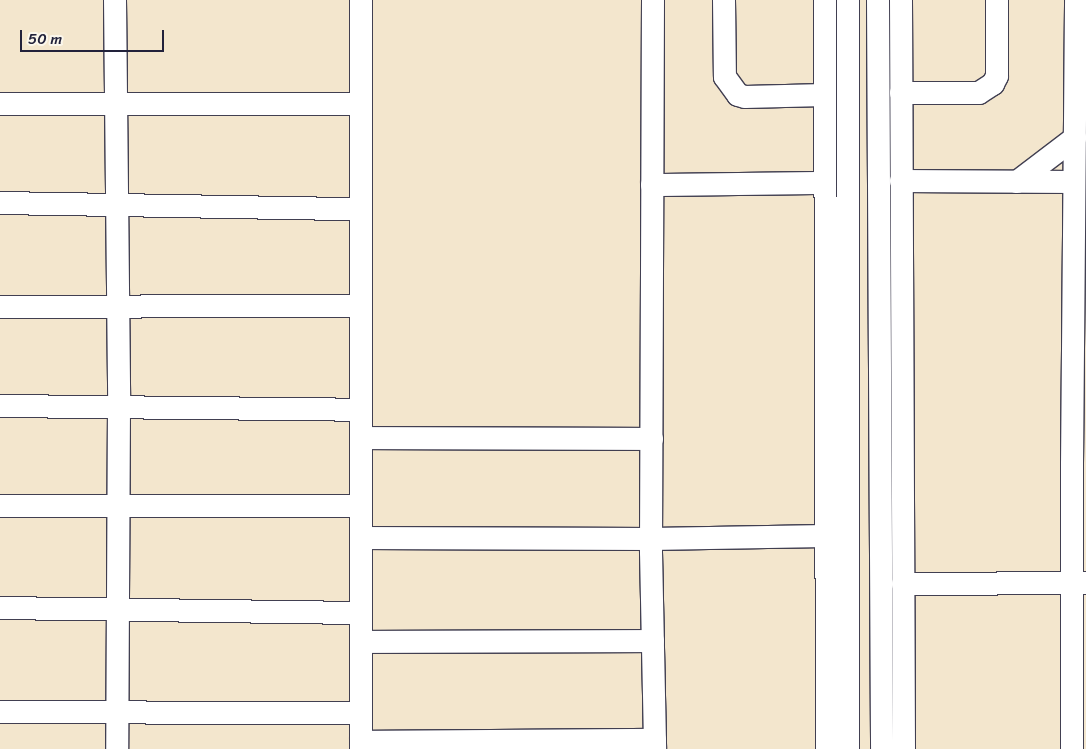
<!DOCTYPE html>
<html>
<head>
<meta charset="utf-8">
<style>
	body { margin:0 }
	#map { position:relative; width:1086px; height:749px; overflow:hidden; background:#f3e6cd; font-family:Sriracha,sans-serif }
	div>[style] { position:absolute }
	[style*='--x'] { left:calc(var(--x)*1px); top:calc(var(--y)*1px); width:calc(var(--w)*1px); rotate:calc(var(--a)*1deg) }
	.roads { filter:drop-shadow(1px 0 #413f51) drop-shadow(-1px 0 #413f51) drop-shadow(0 1px #413f51) drop-shadow(0 -1px #413f51) }
	.street>* { height:22px; margin:-11px; padding:0 11px; transform-origin:11px; border-radius:11px; background:#fff }
	span { translate:-50% -50%; white-space:nowrap; text-align:center; line-height:1.15; -webkit-text-stroke:4px #fbf7ec; paint-order:stroke }
	.scale { position:absolute; left:20px; top:30px; width:144px; height:22px; box-sizing:border-box; border:2px solid #22223b; border-top:0; padding-left:6px; font-size:15px; line-height:18px; white-space:nowrap; color:#22223b; -webkit-text-stroke:4px #fbf7ec; paint-order:stroke }
</style>
</head>
<body>
<div id="map">
	<div class="roads">
		<div class="street">
			<i style="--x:115;--y:0;--w:407;--a:89.4"></i>
			<i style="--x:119;--y:407;--w:342;--a:90.3"></i>
			<i style="--x:653;--y:0;--w:552;--a:90.21"></i>
			<i style="--x:651;--y:552;--w:197;--a:88.8"></i>
			<i style="--x:724;--y:0;--w:77;--a:89.3"></i>
			<i style="--x:725;--y:77;--w:22;--a:54"></i>
			<i style="--x:738;--y:95;--w:7;--a:16"></i>
			<i style="--x:745;--y:97;--w:80;--a:-1.4"></i>
			<i style="--x:825;--y:0;--w:749;--a:89.85"></i>
			<i style="--x:878;--y:0;--w:749;--a:89.69"></i>
			<i style="--x:901;--y:0;--w:749;--a:89.77"></i>
			<i style="--x:901;--y:93;--w:78;--a:0"></i>
			<i style="--x:979;--y:93;--w:17;--a:-33"></i>
			<i style="--x:993;--y:84;--w:9;--a:-63"></i>
			<i style="--x:997;--y:76;--w:76;--a:-90"></i>
			<i style="--x:0;--y:104;--w:361;--a:0"></i>
			<i style="--x:901;--y:181;--w:173;--a:0.3"></i>
			<i style="--x:1017;--y:182;--w:73;--a:-37.2"></i>
			<i style="--x:652;--y:185;--w:173;--a:-0.7"></i>
			<i style="--x:0;--y:203;--w:361;--a:1"></i>
			<i style="--x:0;--y:307;--w:361;--a:-0.2"></i>
			<i style="--x:0;--y:406;--w:361;--a:0.6"></i>
			<i style="--x:361;--y:438;--w:291;--a:0.2"></i>
			<i style="--x:0;--y:506;--w:361;--a:0"></i>
			<i style="--x:361;--y:538;--w:290;--a:0.2"></i>
			<i style="--x:651;--y:539;--w:175;--a:-1"></i>
			<i style="--x:903;--y:584;--w:183;--a:-0.3"></i>
			<i style="--x:0;--y:608;--w:361;--a:0.8"></i>
			<i style="--x:361;--y:642;--w:292;--a:-0.2"></i>
			<i style="--x:0;--y:712;--w:361;--a:0.2"></i>
			<i style="--x:361;--y:742;--w:294;--a:-0.4"></i>
			<i style="--x:361;--y:749;--w:749;--a:-90"></i>
			<i style="--x:848;--y:749;--w:749;--a:-90"></i>
			<i style="--x:1072;--y:749;--w:285;--a:-90"></i>
			<i style="--x:1072;--y:464;--w:464;--a:-89.5"></i>
		</div>
	</div>
	<div class="scale">50 m</div>
</div>
</body>
</html>
